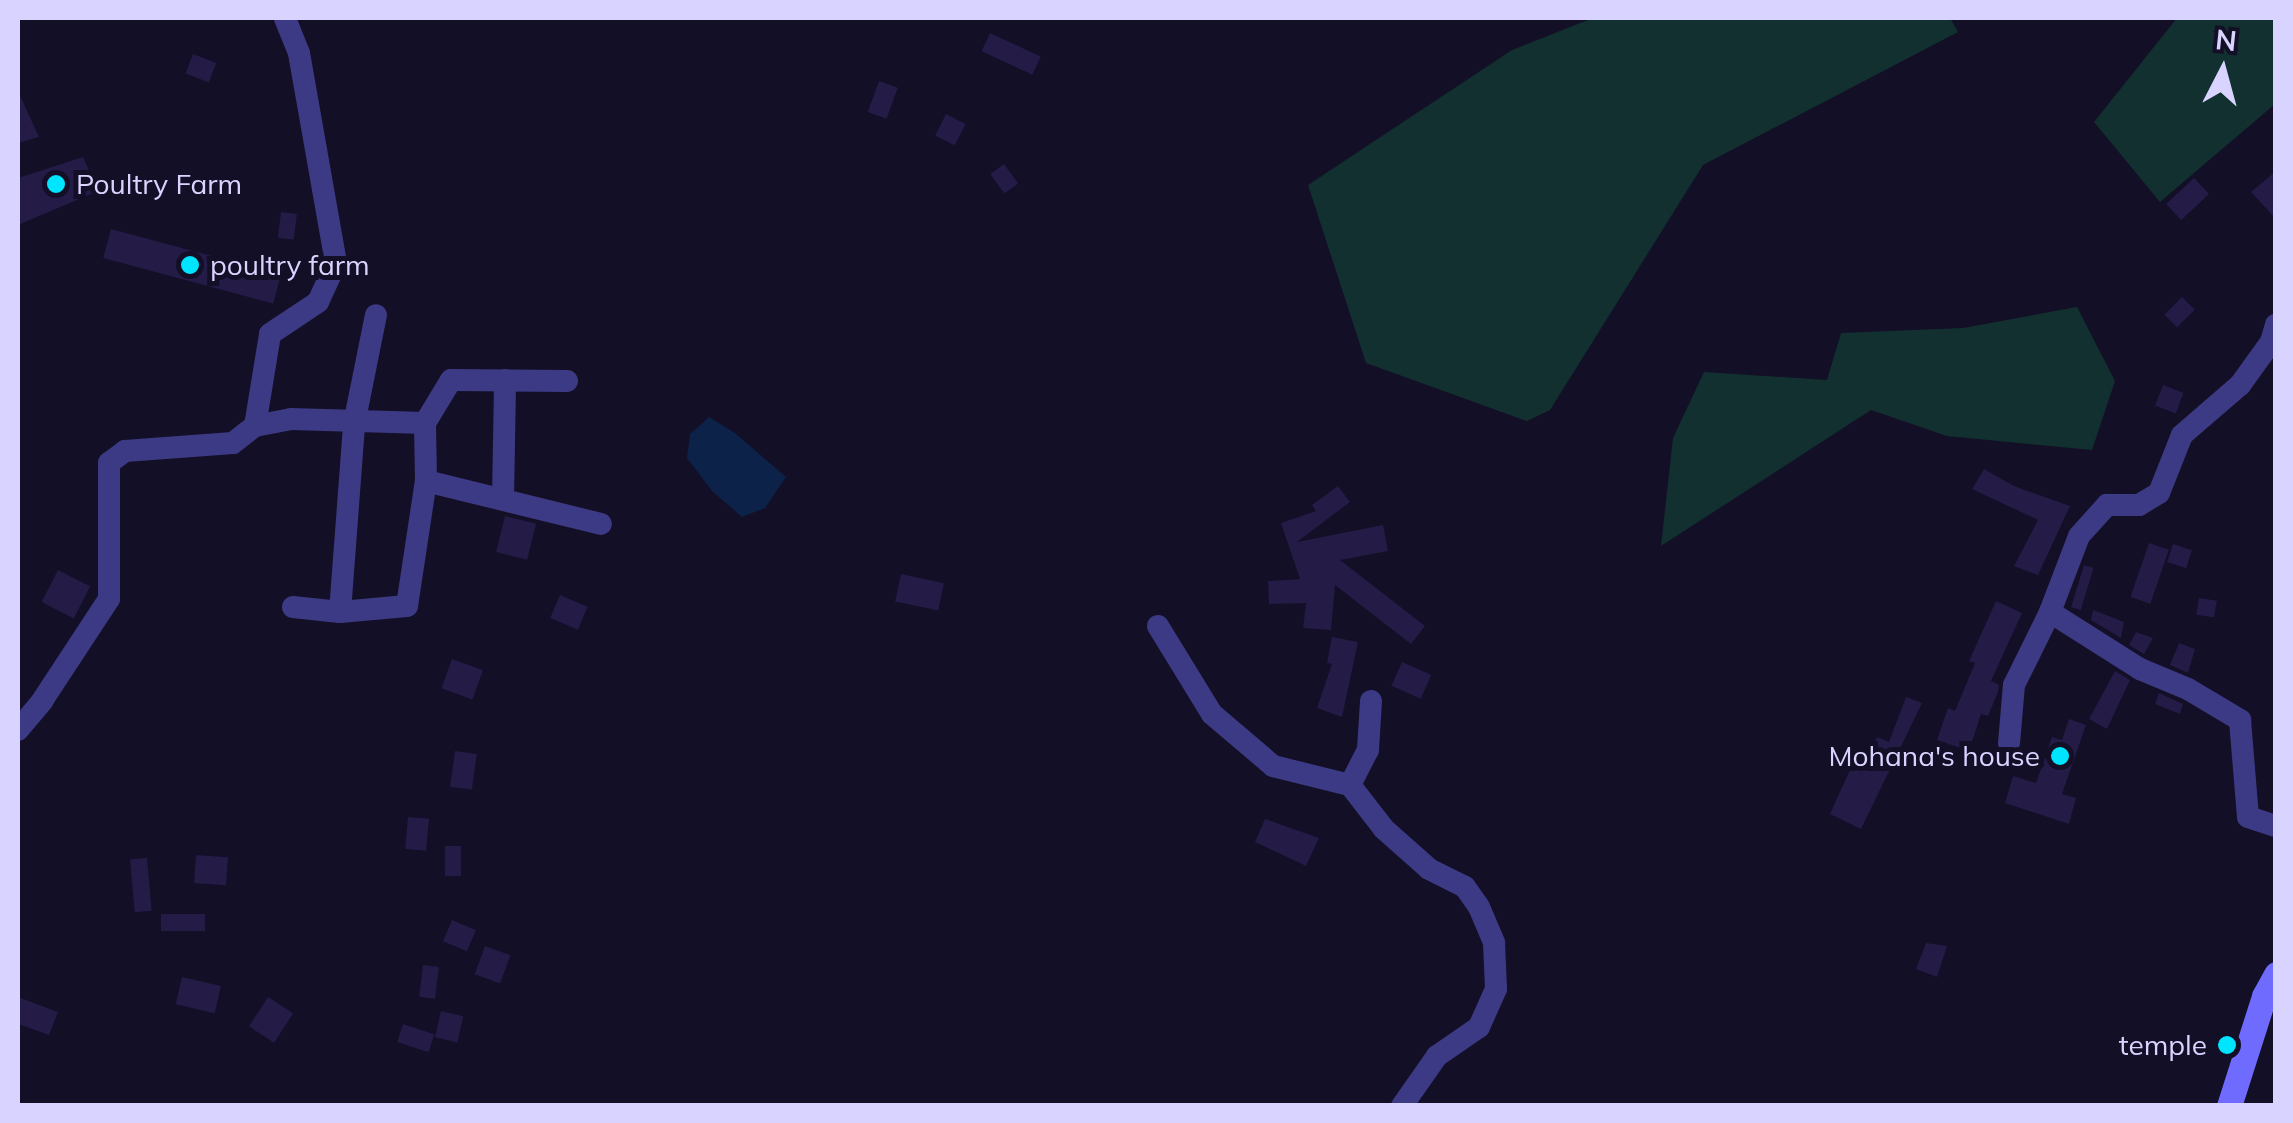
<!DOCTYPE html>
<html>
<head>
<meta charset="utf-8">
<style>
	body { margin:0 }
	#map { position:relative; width:2293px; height:1123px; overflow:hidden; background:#130f26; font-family:Mulish,sans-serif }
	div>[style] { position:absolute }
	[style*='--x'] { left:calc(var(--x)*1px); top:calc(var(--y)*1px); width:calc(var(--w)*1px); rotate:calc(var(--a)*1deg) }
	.green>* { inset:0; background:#12302f }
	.water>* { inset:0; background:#0c2248 }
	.building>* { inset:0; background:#241b47; transform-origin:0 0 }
	.street>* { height:22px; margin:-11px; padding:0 11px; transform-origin:11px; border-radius:11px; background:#3d3a85 }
	.secondary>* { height:25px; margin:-12.5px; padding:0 12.5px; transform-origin:12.5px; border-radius:12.5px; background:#6f6bff }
	.dots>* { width:28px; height:28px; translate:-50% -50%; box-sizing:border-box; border:5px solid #130f26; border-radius:50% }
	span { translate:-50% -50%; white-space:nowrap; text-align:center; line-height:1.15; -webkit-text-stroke:10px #130f26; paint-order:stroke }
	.poi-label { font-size:28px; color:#d9d4ff }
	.left { translate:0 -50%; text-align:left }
	.right { translate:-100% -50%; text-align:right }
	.frame { position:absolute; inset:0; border:20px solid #d9d4ff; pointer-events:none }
	.north { position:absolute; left:2173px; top:20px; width:100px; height:100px; -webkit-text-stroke:8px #130f26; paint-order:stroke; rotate:6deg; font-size:28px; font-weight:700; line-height:40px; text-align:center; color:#d9d4ff }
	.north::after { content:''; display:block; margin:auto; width:35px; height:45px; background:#d9d4ff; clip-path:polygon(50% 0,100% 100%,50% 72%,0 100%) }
</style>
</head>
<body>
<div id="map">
	<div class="green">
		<i style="clip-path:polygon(1593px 18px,1950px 18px,1958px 32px,1703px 165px,1550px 410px,1527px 421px,1366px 363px,1308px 185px,1512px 50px)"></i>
		<i style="clip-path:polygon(2177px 18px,2275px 18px,2275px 104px,2160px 202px,2094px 122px)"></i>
		<i style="clip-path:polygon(2077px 307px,2115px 381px,2092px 450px,1947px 436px,1871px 410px,1661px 546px,1673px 438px,1704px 372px,1827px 380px,1841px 333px,1963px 328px)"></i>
	</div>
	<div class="water">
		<i style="clip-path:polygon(709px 417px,735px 433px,786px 477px,765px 508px,742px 517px,712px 491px,687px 458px,690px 434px)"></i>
	</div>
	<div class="building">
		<i style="left:990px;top:33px;width:56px;height:20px;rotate:25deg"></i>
		<i style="left:193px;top:54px;width:25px;height:21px;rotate:21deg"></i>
		<i style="left:879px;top:81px;width:20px;height:33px;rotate:20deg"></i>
		<i style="clip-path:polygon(18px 91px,39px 137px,18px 143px)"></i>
		<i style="left:946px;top:114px;width:22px;height:24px;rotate:27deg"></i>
		<i style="clip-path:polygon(83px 157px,98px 191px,18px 225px,18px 178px)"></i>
		<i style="left:1004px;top:164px;width:24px;height:17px;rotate:54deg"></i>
		<i style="clip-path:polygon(2276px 171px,2276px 219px,2251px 192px)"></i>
		<i style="left:2194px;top:178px;width:22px;height:38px;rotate:47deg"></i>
		<i style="left:281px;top:212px;width:16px;height:26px;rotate:7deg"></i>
		<i style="left:111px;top:229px;width:176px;height:30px;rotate:15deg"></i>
		<i style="left:2182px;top:297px;width:18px;height:25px;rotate:45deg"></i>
		<i style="left:2163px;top:385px;width:22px;height:22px;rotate:21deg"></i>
		<i style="clip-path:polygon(1984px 469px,2014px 486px,2070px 506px,2038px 575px,2014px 566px,2038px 520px,1972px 489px)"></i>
		<i style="clip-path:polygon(1338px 486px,1350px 502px,1297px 542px,1383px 525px,1388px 551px,1340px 560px,1425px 626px,1411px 644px,1335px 585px,1331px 630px,1303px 628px,1306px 603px,1269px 604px,1268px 581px,1300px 579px,1281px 523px,1316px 511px,1312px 505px)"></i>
		<i style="left:505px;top:516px;width:32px;height:37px;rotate:14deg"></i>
		<i style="left:2149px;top:543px;width:21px;height:57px;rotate:19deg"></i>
		<i style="left:2173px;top:544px;width:20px;height:19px;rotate:18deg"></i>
		<i style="left:2084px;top:565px;width:10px;height:44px;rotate:17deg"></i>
		<i style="left:58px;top:570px;width:36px;height:36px;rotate:27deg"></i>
		<i style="left:901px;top:574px;width:44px;height:28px;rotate:12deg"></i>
		<i style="left:560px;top:595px;width:30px;height:25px;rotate:23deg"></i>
		<i style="left:2199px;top:598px;width:18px;height:17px;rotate:9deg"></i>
		<i style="clip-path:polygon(1996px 601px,2022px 613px,1991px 681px,1999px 685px,1998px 692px,1988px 716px,1981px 714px,1969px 751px,1937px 740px,1948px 708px,1955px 711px,1975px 663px,1969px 661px)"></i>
		<i style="clip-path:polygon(2093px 610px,2124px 622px,2121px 638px,2091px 620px)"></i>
		<i style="clip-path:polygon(2136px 632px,2153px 638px,2144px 654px,2129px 645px)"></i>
		<i style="clip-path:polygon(1332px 637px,1358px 642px,1342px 717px,1317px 708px,1332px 664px,1327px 663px)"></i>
		<i style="clip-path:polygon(2179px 643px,2195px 649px,2188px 673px,2170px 665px)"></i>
		<i style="left:452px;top:659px;width:33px;height:31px;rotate:20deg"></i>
		<i style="left:1402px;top:662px;width:32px;height:26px;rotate:24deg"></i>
		<i style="clip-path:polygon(2115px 671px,2130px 680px,2107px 729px,2089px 719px)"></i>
		<i style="clip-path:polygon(2159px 693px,2183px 704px,2180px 714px,2155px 704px)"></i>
		<i style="clip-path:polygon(1906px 697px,1922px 703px,1861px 829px,1830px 814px,1853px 763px,1863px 767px,1877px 737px,1889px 742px)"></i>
		<i style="clip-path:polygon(2069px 719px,2086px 725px,2062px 794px,2076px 798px,2069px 824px,2005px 803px,2013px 776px,2036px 783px,2052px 737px,2062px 740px)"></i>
		<i style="left:455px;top:751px;width:22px;height:36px;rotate:8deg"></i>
		<i style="left:408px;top:817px;width:21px;height:32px;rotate:5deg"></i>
		<i style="clip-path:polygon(1265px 819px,1319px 838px,1306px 866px,1255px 842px)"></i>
		<i style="left:445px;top:846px;width:16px;height:30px"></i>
		<i style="left:196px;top:855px;width:32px;height:28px;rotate:4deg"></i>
		<i style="left:147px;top:858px;width:53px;height:17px;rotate:85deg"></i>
		<i style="left:205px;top:914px;width:17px;height:44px;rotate:90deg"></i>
		<i style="left:452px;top:920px;width:26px;height:23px;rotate:23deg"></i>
		<i style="clip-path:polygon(1926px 943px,1947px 946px,1937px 977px,1916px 969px)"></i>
		<i style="left:485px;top:946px;width:27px;height:30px;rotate:20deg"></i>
		<i style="left:423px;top:965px;width:16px;height:32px;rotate:7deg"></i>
		<i style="left:182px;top:977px;width:40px;height:28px;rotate:13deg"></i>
		<i style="clip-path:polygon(18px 997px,58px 1012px,49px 1035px,18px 1024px)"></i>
		<i style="left:268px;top:997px;width:30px;height:35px;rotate:33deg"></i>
		<i style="left:441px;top:1011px;width:23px;height:27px;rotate:13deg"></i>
		<i style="left:403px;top:1024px;width:33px;height:19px;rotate:18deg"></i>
	</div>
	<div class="street">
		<i style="--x:255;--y:426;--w:37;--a:-11"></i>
		<i style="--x:291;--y:419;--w:134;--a:1.7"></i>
		<i style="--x:426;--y:481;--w:180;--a:13.8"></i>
		<i style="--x:503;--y:499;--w:119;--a:-89"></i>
		<i style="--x:293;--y:607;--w:47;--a:6.1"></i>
		<i style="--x:340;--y:612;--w:67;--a:-5.1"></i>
		<i style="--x:407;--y:606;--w:126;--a:-81.4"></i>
		<i style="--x:426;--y:481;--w:58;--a:-91"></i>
		<i style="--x:425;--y:423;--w:50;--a:-58.8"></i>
		<i style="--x:451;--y:380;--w:116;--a:0.5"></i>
		<i style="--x:340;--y:612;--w:189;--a:-85.7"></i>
		<i style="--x:354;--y:424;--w:111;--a:-78.6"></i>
		<i style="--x:2050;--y:612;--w:81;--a:-69.1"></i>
		<i style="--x:2079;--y:536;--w:42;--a:-47.9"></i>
		<i style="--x:2107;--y:505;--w:32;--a:0"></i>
		<i style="--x:2139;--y:505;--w:23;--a:-31"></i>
		<i style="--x:2159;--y:493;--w:62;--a:-68.4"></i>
		<i style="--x:2182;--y:435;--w:77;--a:-40.8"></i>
		<i style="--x:2240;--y:385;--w:53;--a:-54.2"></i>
		<i style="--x:2271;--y:342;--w:18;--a:-74"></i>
		<i style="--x:1158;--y:626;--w:103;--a:58.5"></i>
		<i style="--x:1212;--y:714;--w:80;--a:40.4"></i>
		<i style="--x:1273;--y:766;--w:79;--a:13.9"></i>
		<i style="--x:1350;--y:785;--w:56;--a:52.3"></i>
		<i style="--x:1384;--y:829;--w:60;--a:41.6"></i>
		<i style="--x:1429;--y:869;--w:40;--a:26.6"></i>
		<i style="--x:1465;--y:887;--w:24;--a:55"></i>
		<i style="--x:1479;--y:907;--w:39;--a:67"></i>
		<i style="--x:1494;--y:943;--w:46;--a:87.5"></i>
		<i style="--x:1496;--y:989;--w:42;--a:114.1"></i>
		<i style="--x:1479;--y:1027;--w:51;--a:145.4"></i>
		<i style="--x:1437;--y:1056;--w:61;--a:125"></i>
		<i style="--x:18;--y:730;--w:38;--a:-50"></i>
		<i style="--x:42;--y:701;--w:122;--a:-56.7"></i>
		<i style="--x:109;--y:599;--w:136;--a:-90"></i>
		<i style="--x:109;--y:463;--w:20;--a:-37"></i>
		<i style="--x:125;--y:451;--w:108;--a:-4.2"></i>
		<i style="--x:233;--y:443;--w:28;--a:-38"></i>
		<i style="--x:255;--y:426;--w:93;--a:-80.7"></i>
		<i style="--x:270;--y:334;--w:58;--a:-33.7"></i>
		<i style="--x:318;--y:302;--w:43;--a:-65.2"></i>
		<i style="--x:336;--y:263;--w:213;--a:-100"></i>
		<i style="--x:299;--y:53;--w:38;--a:-112"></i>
		<i style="--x:2009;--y:743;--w:58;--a:-85.1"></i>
		<i style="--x:2014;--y:685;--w:81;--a:-63.7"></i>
		<i style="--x:2050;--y:612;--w:107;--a:32.3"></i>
		<i style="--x:2140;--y:669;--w:52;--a:22.6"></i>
		<i style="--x:2188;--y:689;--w:61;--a:30.8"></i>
		<i style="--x:2240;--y:720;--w:97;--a:85.3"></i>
		<i style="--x:2248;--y:817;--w:29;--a:18"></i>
		<i style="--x:1350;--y:785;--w:39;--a:-63"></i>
		<i style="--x:1368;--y:750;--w:49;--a:-86.5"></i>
	</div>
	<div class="secondary">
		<i style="--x:2229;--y:1106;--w:115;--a:-72.3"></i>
		<i style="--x:2264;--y:996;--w:25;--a:-61"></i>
	</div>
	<div class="dots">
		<i style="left:56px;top:184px;background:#00e5ff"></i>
		<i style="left:190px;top:265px;background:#00e5ff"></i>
		<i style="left:2060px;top:756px;background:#00e5ff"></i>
		<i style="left:2227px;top:1045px;background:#00e5ff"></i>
	</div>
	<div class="poi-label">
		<span class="left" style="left:76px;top:184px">Poultry Farm</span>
		<span class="left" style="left:210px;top:265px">poultry farm</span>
		<span class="right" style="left:2040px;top:756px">Mohana's house</span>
		<span class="right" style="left:2207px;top:1045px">temple</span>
	</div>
	<div class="frame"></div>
	<div class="north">N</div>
</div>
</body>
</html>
